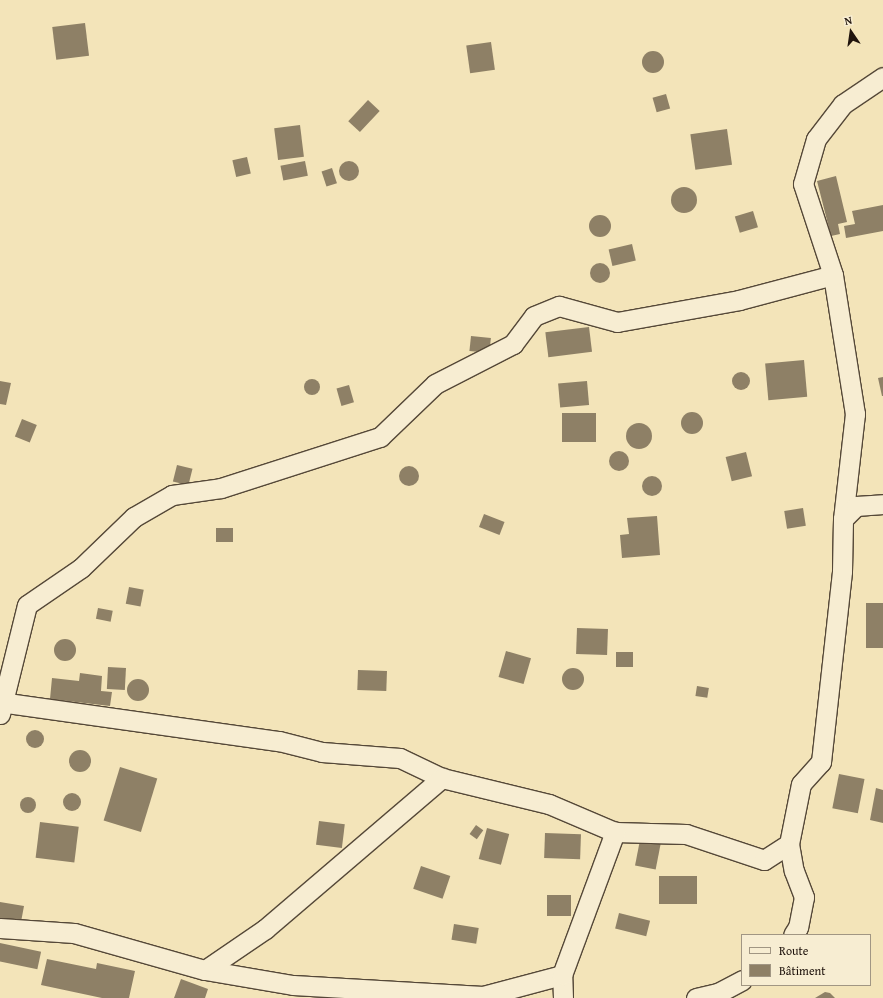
<!DOCTYPE html>
<html>
<head>
<meta charset="utf-8">
<style>
	body { margin:0 }
	#map { position:relative; width:883px; height:998px; overflow:hidden; background:#f3e4b9; font-family:"Gentium Book Plus",serif }
	div>[style] { position:absolute }
	[style*='--x'] { left:calc(var(--x)*1px); top:calc(var(--y)*1px); width:calc(var(--w)*1px); rotate:calc(var(--a)*1deg) }
	.building>* { inset:0; background:#8e8066; transform-origin:0 0 }
	.round { border-radius:50% }
	.roads { filter:drop-shadow(1px 0 #554838) drop-shadow(-1px 0 #554838) drop-shadow(0 1px #554838) drop-shadow(0 -1px #554838) }
	.street>* { height:19px; margin:-9.5px; padding:0 9.5px; transform-origin:9.5px; border-radius:9.5px; background:#f7edd2 }
	span { translate:-50% -50%; white-space:nowrap; text-align:center; line-height:1.15; -webkit-text-stroke:3px #f7edd2; paint-order:stroke }
	.legend { position:absolute; left:741px; top:934px; width:130px; height:52px; box-sizing:border-box; background:#f7edd2; border:1px solid #a19683; margin:0; padding:5px 7px; list-style:none; font-size:12px; color:#20140d }
	.legend li { display:flex; align-items:center; gap:8px; height:20px }
	.legend b { width:20px; border:1px solid #a19683 }
	.north { position:absolute; left:831px; top:12px; width:40px; height:40px; -webkit-text-stroke:3px #f7edd2; paint-order:stroke; rotate:347deg; font-size:11px; font-weight:700; line-height:16px; text-align:center; color:#20140d }
	.north::after { content:''; display:block; margin:auto; width:14px; height:18px; background:#20140d; clip-path:polygon(50% 0,100% 100%,50% 72%,0 100%) }
</style>
</head>
<body>
<div id="map">
	<div class="building">
		<i style="left:85px;top:23px;width:33px;height:33px;rotate:83deg"></i>
		<i style="left:491px;top:42px;width:28px;height:25px;rotate:82deg"></i>
		<i class="round" style="left:642px;top:51px;width:22px;height:22px"></i>
		<i style="left:666px;top:94px;width:15px;height:14px;rotate:74deg"></i>
		<i style="left:368px;top:100px;width:16px;height:29px;rotate:43deg"></i>
		<i style="left:300px;top:125px;width:32px;height:26px;rotate:83deg"></i>
		<i style="left:727px;top:129px;width:36px;height:37px;rotate:82deg"></i>
		<i style="left:247px;top:157px;width:17px;height:15px;rotate:77deg"></i>
		<i style="left:305px;top:161px;width:15px;height:25px;rotate:79deg"></i>
		<i class="round" style="left:339px;top:161px;width:20px;height:20px"></i>
		<i style="left:332px;top:168px;width:16px;height:11px;rotate:72deg"></i>
		<i style="clip-path:polygon(836px 176px,847px 222px,838px 224px,840px 234px,831px 236px,817px 181px)"></i>
		<i class="round" style="left:671px;top:187px;width:26px;height:26px"></i>
		<i style="clip-path:polygon(883px 205px,883px 231px,846px 238px,844px 226px,855px 224px,852px 211px)"></i>
		<i style="left:753px;top:211px;width:17px;height:19px;rotate:73deg"></i>
		<i class="round" style="left:589px;top:215px;width:22px;height:22px"></i>
		<i style="left:632px;top:244px;width:17px;height:24px;rotate:77deg"></i>
		<i class="round" style="left:590px;top:263px;width:20px;height:20px"></i>
		<i style="left:589px;top:327px;width:25px;height:44px;rotate:83deg"></i>
		<i style="left:471px;top:336px;width:20px;height:15px;rotate:6deg"></i>
		<i style="left:804px;top:360px;width:37px;height:39px;rotate:85deg"></i>
		<i class="round" style="left:732px;top:372px;width:18px;height:18px"></i>
		<i style="clip-path:polygon(883px 377px,883px 396px,882px 396px,878px 378px)"></i>
		<i class="round" style="left:304px;top:379px;width:16px;height:16px"></i>
		<i style="clip-path:polygon(0 381px,11px 383px,6px 405px,0 404px)"></i>
		<i style="left:587px;top:381px;width:24px;height:29px;rotate:85deg"></i>
		<i style="left:349px;top:385px;width:18px;height:13px;rotate:74deg"></i>
		<i class="round" style="left:681px;top:412px;width:22px;height:22px"></i>
		<i style="left:562px;top:413px;width:34px;height:29px"></i>
		<i style="left:22px;top:419px;width:16px;height:19px;rotate:22deg"></i>
		<i class="round" style="left:626px;top:423px;width:26px;height:26px"></i>
		<i class="round" style="left:609px;top:451px;width:20px;height:20px"></i>
		<i style="left:746px;top:452px;width:25px;height:21px;rotate:76deg"></i>
		<i style="left:177px;top:465px;width:16px;height:17px;rotate:14deg"></i>
		<i class="round" style="left:399px;top:466px;width:20px;height:20px"></i>
		<i class="round" style="left:642px;top:476px;width:20px;height:20px"></i>
		<i style="left:803px;top:508px;width:18px;height:19px;rotate:81deg"></i>
		<i style="left:484px;top:514px;width:22px;height:14px;rotate:21deg"></i>
		<i style="clip-path:polygon(657px 516px,660px 555px,622px 558px,620px 535px,629px 534px,627px 518px)"></i>
		<i style="left:233px;top:528px;width:14px;height:17px;rotate:90deg"></i>
		<i style="left:129px;top:587px;width:15px;height:17px;rotate:11deg"></i>
		<i style="left:866px;top:603px;width:17px;height:45px"></i>
		<i style="left:98px;top:608px;width:15px;height:11px;rotate:11deg"></i>
		<i style="left:577px;top:628px;width:31px;height:26px;rotate:2deg"></i>
		<i class="round" style="left:54px;top:639px;width:22px;height:22px"></i>
		<i style="left:506px;top:651px;width:26px;height:27px;rotate:16deg"></i>
		<i style="left:633px;top:652px;width:15px;height:17px;rotate:90deg"></i>
		<i style="left:108px;top:667px;width:18px;height:22px;rotate:3deg"></i>
		<i class="round" style="left:562px;top:668px;width:22px;height:22px"></i>
		<i style="left:358px;top:670px;width:29px;height:20px;rotate:2deg"></i>
		<i style="clip-path:polygon(80px 673px,102px 676px,101px 691px,112px 692px,110px 706px,50px 699px,52px 678px,79px 681px)"></i>
		<i class="round" style="left:127px;top:679px;width:22px;height:22px"></i>
		<i style="left:697px;top:686px;width:12px;height:10px;rotate:9deg"></i>
		<i class="round" style="left:26px;top:730px;width:18px;height:18px"></i>
		<i class="round" style="left:69px;top:750px;width:22px;height:22px"></i>
		<i style="left:120px;top:767px;width:39px;height:56px;rotate:17deg"></i>
		<i style="left:839px;top:774px;width:26px;height:35px;rotate:11deg"></i>
		<i style="clip-path:polygon(876px 788px,883px 790px,883px 823px,870px 820px)"></i>
		<i class="round" style="left:63px;top:793px;width:18px;height:18px"></i>
		<i class="round" style="left:20px;top:797px;width:16px;height:16px"></i>
		<i style="left:319px;top:821px;width:26px;height:24px;rotate:7deg"></i>
		<i style="left:40px;top:822px;width:39px;height:36px;rotate:7deg"></i>
		<i style="left:476px;top:825px;width:9px;height:11px;rotate:36deg"></i>
		<i style="left:487px;top:828px;width:23px;height:32px;rotate:15deg"></i>
		<i style="left:545px;top:833px;width:36px;height:25px;rotate:2deg"></i>
		<i style="left:640px;top:840px;width:21px;height:26px;rotate:11deg"></i>
		<i style="left:421px;top:866px;width:31px;height:24px;rotate:19deg"></i>
		<i style="left:659px;top:876px;width:38px;height:28px"></i>
		<i style="left:547px;top:895px;width:24px;height:21px"></i>
		<i style="clip-path:polygon(0 902px,24px 906px,21px 922px,0 918px)"></i>
		<i style="left:619px;top:913px;width:32px;height:16px;rotate:14deg"></i>
		<i style="left:454px;top:924px;width:25px;height:16px;rotate:9deg"></i>
		<i style="left:0;top:943px;width:42px;height:18px;rotate:12deg"></i>
		<i style="clip-path:polygon(47px 959px,96px 969px,97px 963px,135px 971px,129px 998px,102px 998px,41px 985px)"></i>
		<i style="clip-path:polygon(181px 979px,208px 989px,205px 998px,174px 998px)"></i>
		<i style="clip-path:polygon(825px 992px,830px 993px,835px 998px,815px 998px)"></i>
	</div>
	<div class="roads">
		<div class="street">
			<i style="--x:843;--y:519;--w:106;--a:-83.5"></i>
			<i style="--x:855;--y:414;--w:141;--a:-99"></i>
			<i style="--x:833;--y:275;--w:96;--a:-108.2"></i>
			<i style="--x:803;--y:184;--w:47;--a:-73.9"></i>
			<i style="--x:816;--y:139;--w:44;--a:-52.4"></i>
			<i style="--x:843;--y:104;--w:48;--a:-34"></i>
			<i style="--x:0;--y:702;--w:282;--a:8"></i>
			<i style="--x:279;--y:741;--w:44;--a:14.3"></i>
			<i style="--x:322;--y:752;--w:78;--a:4.4"></i>
			<i style="--x:400;--y:758;--w:47;--a:25.5"></i>
			<i style="--x:442;--y:778;--w:110;--a:13.7"></i>
			<i style="--x:549;--y:804;--w:72;--a:23"></i>
			<i style="--x:615;--y:832;--w:71;--a:1.6"></i>
			<i style="--x:686;--y:834;--w:82;--a:18.4"></i>
			<i style="--x:764;--y:860;--w:30;--a:-33"></i>
			<i style="--x:789;--y:844;--w:61;--a:-78.7"></i>
			<i style="--x:801;--y:784;--w:30;--a:-48"></i>
			<i style="--x:821;--y:762;--w:192;--a:-83.7"></i>
			<i style="--x:842;--y:571;--w:52;--a:-88.9"></i>
			<i style="--x:843;--y:519;--w:18;--a:-45"></i>
			<i style="--x:856;--y:506;--w:27;--a:-4"></i>
			<i style="--x:0;--y:714;--w:112;--a:-76.1"></i>
			<i style="--x:27;--y:605;--w:65;--a:-34.4"></i>
			<i style="--x:81;--y:568;--w:74;--a:-43.9"></i>
			<i style="--x:134;--y:517;--w:44;--a:-30.1"></i>
			<i style="--x:172;--y:495;--w:49;--a:-8.1"></i>
			<i style="--x:221;--y:488;--w:167;--a:-17.8"></i>
			<i style="--x:380;--y:437;--w:76;--a:-43.9"></i>
			<i style="--x:435;--y:384;--w:88;--a:-27.1"></i>
			<i style="--x:513;--y:344;--w:35;--a:-53"></i>
			<i style="--x:534;--y:316;--w:27;--a:-22"></i>
			<i style="--x:559;--y:306;--w:60;--a:15.4"></i>
			<i style="--x:617;--y:322;--w:124;--a:-10.2"></i>
			<i style="--x:739;--y:300;--w:97;--a:-14.9"></i>
			<i style="--x:789;--y:844;--w:27;--a:80"></i>
			<i style="--x:794;--y:871;--w:28;--a:69"></i>
			<i style="--x:804;--y:897;--w:31;--a:101"></i>
			<i style="--x:798;--y:927;--w:9;--a:122"></i>
			<i style="--x:0;--y:928;--w:74;--a:3.9"></i>
			<i style="--x:74;--y:933;--w:136;--a:15.8"></i>
			<i style="--x:205;--y:970;--w:89;--a:9.7"></i>
			<i style="--x:293;--y:985;--w:190;--a:3.3"></i>
			<i style="--x:483;--y:996;--w:82;--a:-14.9"></i>
			<i style="--x:205;--y:970;--w:73;--a:-34.3"></i>
			<i style="--x:265;--y:929;--w:233;--a:-40.5"></i>
			<i style="--x:563;--y:998;--w:23;--a:-92"></i>
			<i style="--x:562;--y:975;--w:153;--a:-69.7"></i>
			<i style="--x:696;--y:998;--w:23;--a:-13"></i>
			<i style="--x:718;--y:993;--w:27;--a:-28"></i>
		</div>
	</div>
	<ul class="legend">
	<li><b style="height:5px;background:#f7edd2"></b>Route</li>
	<li><b style="height:11px;background:#8e8066"></b>Bâtiment</li>
	</ul>
	<div class="north">N</div>
</div>
</body>
</html>
